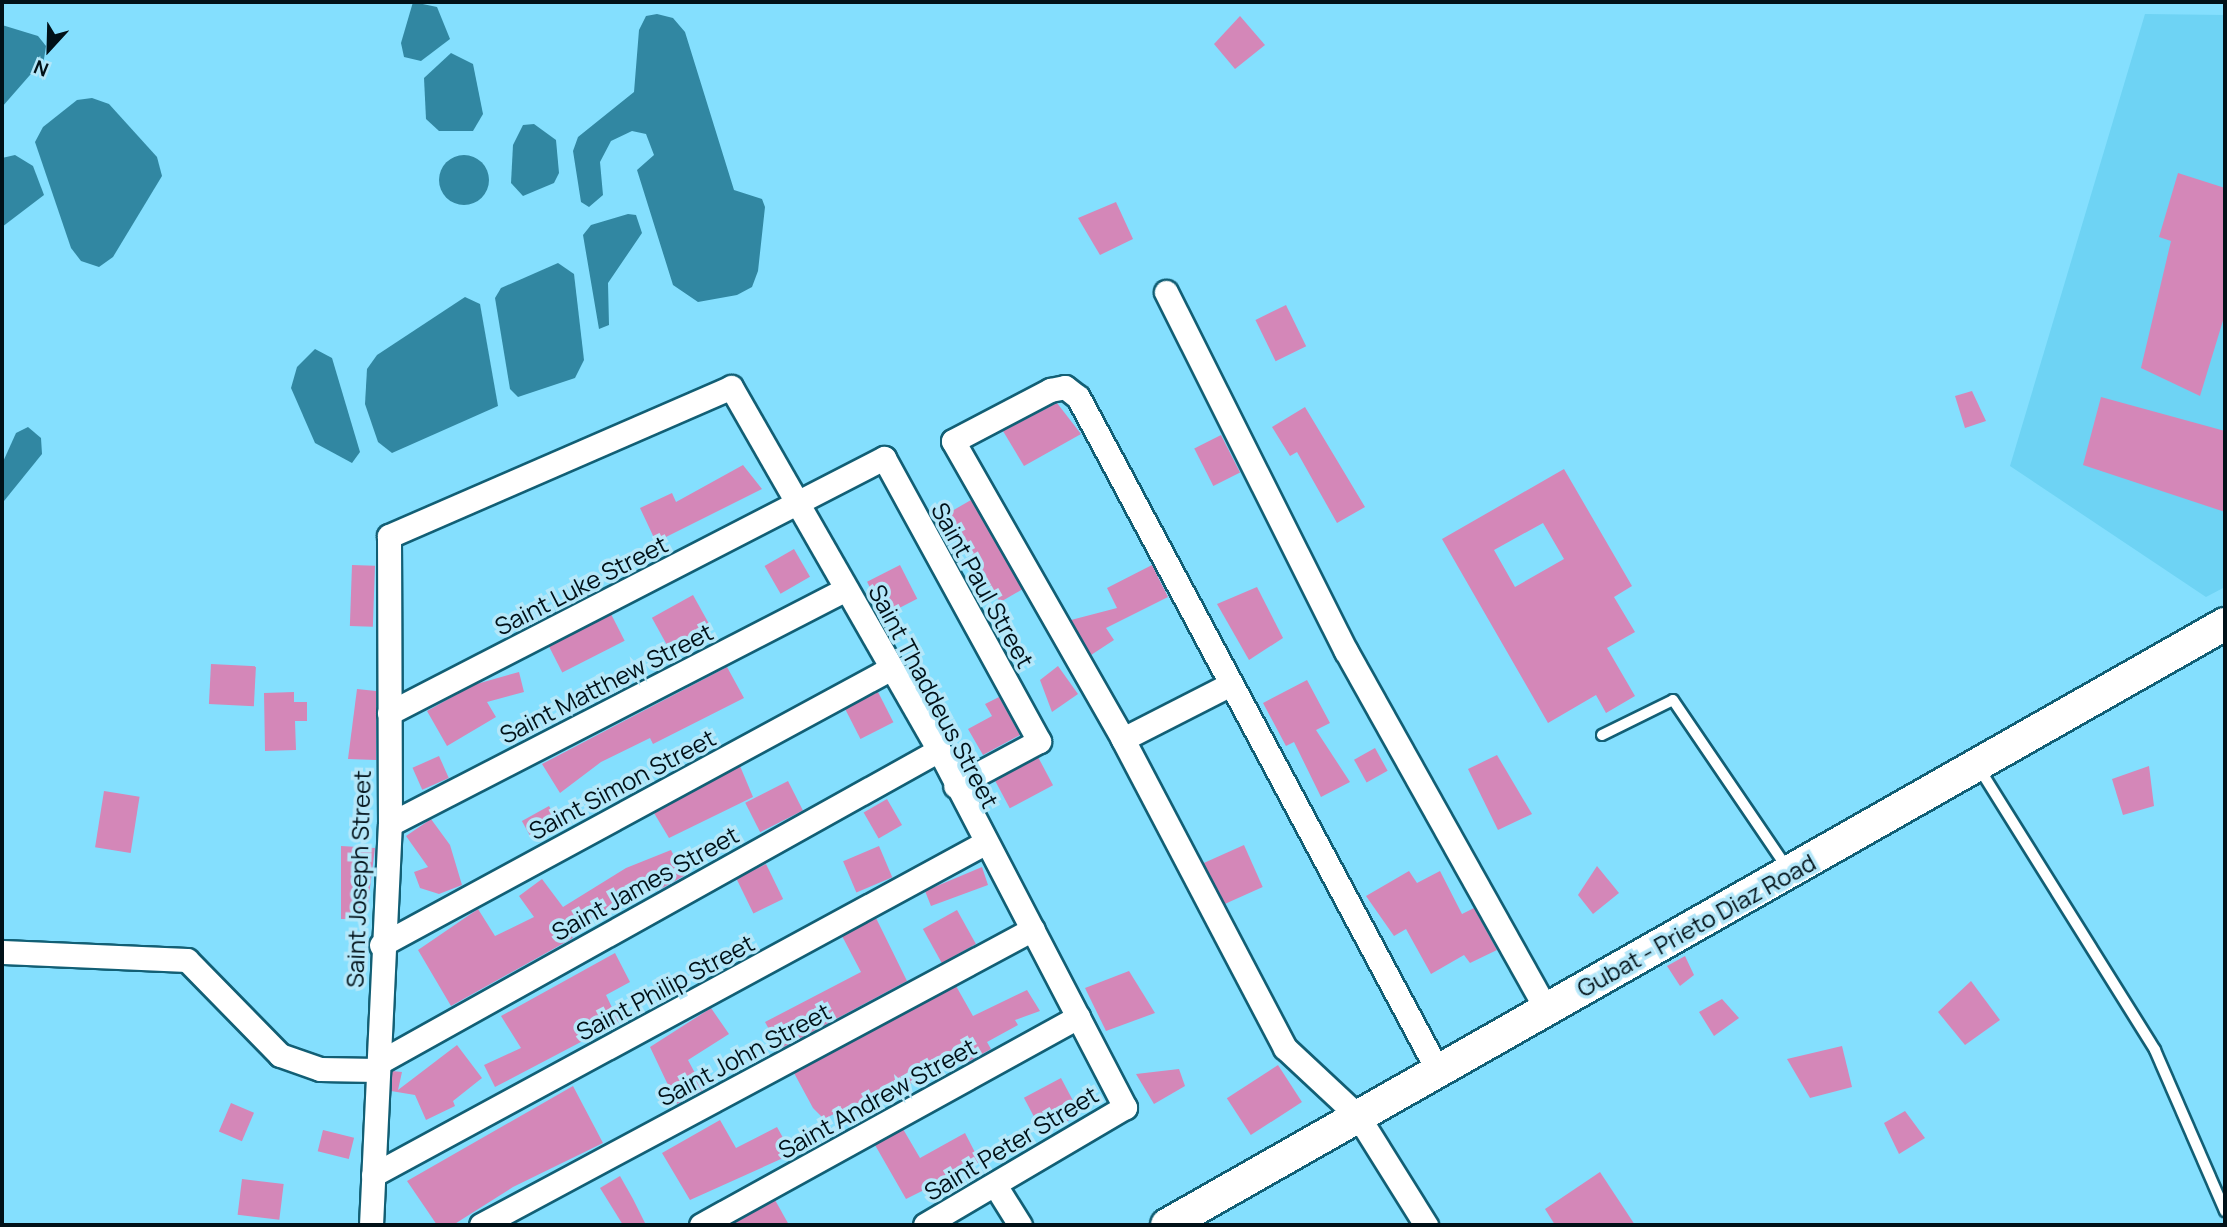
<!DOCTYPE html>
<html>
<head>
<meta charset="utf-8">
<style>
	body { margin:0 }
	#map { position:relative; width:2227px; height:1227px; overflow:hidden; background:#84dffe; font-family:Manrope,sans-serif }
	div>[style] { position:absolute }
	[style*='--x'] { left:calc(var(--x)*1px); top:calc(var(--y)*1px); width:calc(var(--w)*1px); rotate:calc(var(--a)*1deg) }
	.built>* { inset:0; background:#6ed3f4 }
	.water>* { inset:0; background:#3187a2 }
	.round { border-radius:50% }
	.building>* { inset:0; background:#d487b8; transform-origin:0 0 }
	.roads { filter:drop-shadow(2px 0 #125f75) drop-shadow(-2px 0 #125f75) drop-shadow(0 2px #125f75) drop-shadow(0 -2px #125f75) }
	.service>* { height:10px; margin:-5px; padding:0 5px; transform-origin:5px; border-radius:5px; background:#fff }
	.minor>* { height:23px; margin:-11.5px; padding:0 11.5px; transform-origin:11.5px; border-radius:11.5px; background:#fff }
	.secondary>* { height:32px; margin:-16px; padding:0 16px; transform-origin:16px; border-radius:16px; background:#fff }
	span { translate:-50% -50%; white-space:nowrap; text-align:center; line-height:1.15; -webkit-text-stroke:7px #b4e7f9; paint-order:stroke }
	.street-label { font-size:24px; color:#011118 }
	.frame { position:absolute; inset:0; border:4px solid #011118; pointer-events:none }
	.north { position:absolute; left:14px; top:14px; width:70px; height:70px; -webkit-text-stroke:5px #b4e7f9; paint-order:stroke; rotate:202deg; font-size:19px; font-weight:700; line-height:28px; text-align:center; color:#011118 }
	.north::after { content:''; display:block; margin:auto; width:24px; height:32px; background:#011118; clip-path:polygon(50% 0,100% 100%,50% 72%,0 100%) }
</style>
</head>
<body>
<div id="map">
	<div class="built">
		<i style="clip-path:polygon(2145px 14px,2225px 15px,2225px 587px,2206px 597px,2010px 466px)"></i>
	</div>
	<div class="water">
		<i style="clip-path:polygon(413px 2px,437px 7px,450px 39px,421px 61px,404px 57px,401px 43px)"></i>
		<i style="clip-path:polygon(657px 14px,673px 18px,685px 32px,734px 190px,762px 199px,765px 207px,758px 271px,752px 287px,737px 295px,698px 302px,673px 285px,637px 170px,654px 155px,646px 134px,632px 131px,611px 141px,600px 162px,603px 195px,589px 207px,581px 202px,573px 151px,578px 137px,634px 92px,639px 30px,646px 16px)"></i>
		<i style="clip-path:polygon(2px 25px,38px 36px,46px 46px,44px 59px,2px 107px)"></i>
		<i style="clip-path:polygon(451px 53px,473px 64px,483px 114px,473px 131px,439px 131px,426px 119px,424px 78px)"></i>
		<i style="clip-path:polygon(92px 98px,109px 104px,157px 157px,162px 176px,113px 257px,99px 267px,81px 261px,71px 248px,35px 142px,43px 127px,77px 100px)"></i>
		<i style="clip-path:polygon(534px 124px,556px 140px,559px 173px,554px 183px,523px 196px,511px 183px,513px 145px,523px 125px)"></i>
		<i class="round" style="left:439px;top:155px;width:50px;height:50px"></i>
		<i style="clip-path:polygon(15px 155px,33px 166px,44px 195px,2px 227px,2px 158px)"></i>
		<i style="clip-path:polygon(628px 214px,636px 215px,642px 233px,608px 283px,609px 325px,599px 329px,583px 235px,591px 225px)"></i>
		<i style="clip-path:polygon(558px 263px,574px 274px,584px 360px,575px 378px,518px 397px,510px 389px,495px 298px,501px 288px)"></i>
		<i style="clip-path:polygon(465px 297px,480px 304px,498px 406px,392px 453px,378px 442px,365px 404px,367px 369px,377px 355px)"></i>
		<i style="clip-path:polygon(315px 349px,332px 358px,360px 452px,352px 463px,315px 443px,291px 388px,297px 367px)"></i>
		<i style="clip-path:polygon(28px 427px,41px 438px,42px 454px,4px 501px,2px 464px,16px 433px)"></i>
	</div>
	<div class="building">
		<i style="clip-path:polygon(1240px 16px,1265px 45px,1235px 69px,1214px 44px)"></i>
		<i style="clip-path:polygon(2178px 173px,2225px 188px,2225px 314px,2200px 396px,2141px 368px,2171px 241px,2159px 237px)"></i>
		<i style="clip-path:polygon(1116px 202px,1133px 239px,1100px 255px,1078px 218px)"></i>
		<i style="left:1286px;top:305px;width:46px;height:34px;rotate:64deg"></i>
		<i style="clip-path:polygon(1972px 391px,1986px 421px,1965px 428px,1955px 396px)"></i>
		<i style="clip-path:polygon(2101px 397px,2225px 431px,2225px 512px,2083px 465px)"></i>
		<i style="clip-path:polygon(1057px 403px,1081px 434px,1024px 466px,1003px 431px)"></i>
		<i style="clip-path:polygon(1305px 407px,1365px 507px,1337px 523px,1297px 452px,1290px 456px,1272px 427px)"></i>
		<i style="left:1221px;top:435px;width:42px;height:30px;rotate:63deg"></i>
		<i style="clip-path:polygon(743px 465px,762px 489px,656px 542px,640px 508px,672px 493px,676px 502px)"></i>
		<i style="clip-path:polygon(evenodd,1564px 469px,1632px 586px,1614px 597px,1635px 632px,1607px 648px,1635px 696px,1606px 713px,1596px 695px,1548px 723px,1442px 539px,1564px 469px,1543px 523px,1564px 559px,1515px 587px,1494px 550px,1543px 523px)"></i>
		<i style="left:971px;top:500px;width:103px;height:26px;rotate:60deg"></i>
		<i style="left:794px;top:549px;width:32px;height:34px;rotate:60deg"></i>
		<i style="left:352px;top:565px;width:23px;height:61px;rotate:2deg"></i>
		<i style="left:900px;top:565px;width:38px;height:37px;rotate:63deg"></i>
		<i style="clip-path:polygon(1152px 565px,1168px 597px,1106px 628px,1114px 640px,1091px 655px,1071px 620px,1117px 608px,1107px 588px)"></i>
		<i style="clip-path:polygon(1257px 587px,1283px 638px,1249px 660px,1217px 604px)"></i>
		<i style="left:693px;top:595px;width:39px;height:47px;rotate:61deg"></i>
		<i style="left:611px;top:614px;width:30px;height:70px;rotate:63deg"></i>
		<i style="left:211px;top:664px;width:45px;height:40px;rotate:3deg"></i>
		<i style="clip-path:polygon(1058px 666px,1078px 694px,1052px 712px,1040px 680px)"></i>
		<i style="clip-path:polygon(727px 667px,744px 698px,653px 744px,650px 738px,601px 762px,560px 793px,542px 764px)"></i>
		<i style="clip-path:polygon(519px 672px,524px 692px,487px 702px,496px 717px,447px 746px,427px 711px,473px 685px)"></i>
		<i style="clip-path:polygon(1307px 680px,1330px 723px,1316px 730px,1350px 782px,1321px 797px,1294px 742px,1286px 746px,1263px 703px)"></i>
		<i style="clip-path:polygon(357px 689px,376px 691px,376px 760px,348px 759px)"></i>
		<i style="clip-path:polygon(294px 692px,294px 702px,307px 702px,307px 721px,295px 721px,296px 750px,265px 751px,264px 693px)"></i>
		<i style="left:878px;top:692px;width:34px;height:37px;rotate:63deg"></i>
		<i style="clip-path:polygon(999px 697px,1020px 735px,983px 755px,968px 729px,992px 716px,985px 704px)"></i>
		<i style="left:1375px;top:748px;width:26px;height:24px;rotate:61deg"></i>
		<i style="clip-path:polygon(1497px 755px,1532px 814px,1498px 830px,1468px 769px)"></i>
		<i style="left:439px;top:756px;width:24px;height:29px;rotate:66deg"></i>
		<i style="left:1038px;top:757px;width:32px;height:49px;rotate:62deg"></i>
		<i style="clip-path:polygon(740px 766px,753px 797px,669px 838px,654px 813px)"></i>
		<i style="clip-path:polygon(2149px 766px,2154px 806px,2123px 815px,2112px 779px)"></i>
		<i style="left:788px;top:781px;width:33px;height:48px;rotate:63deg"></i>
		<i style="left:104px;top:791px;width:36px;height:57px;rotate:9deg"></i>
		<i style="left:887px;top:799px;width:30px;height:27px;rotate:60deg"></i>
		<i style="left:549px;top:806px;width:21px;height:31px;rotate:61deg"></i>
		<i style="clip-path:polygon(431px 819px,450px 845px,462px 885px,439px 894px,420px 888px,414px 872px,428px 867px,406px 836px)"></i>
		<i style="left:1244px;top:845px;width:46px;height:44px;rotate:66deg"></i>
		<i style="clip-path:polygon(341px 846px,375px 848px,366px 919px,341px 919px)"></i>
		<i style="left:879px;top:846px;width:34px;height:39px;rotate:67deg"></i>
		<i style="clip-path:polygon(671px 850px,684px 876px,657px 891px,653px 883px,569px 931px,573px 938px,451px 1006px,418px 950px,478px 909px,495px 936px,534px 917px,519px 896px,542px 879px,563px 907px,626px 868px)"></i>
		<i style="left:766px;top:864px;width:39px;height:33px;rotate:64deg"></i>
		<i style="clip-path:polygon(1597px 866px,1619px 893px,1593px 914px,1578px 895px)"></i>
		<i style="clip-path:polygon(982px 867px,988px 885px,931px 906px,925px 891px)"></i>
		<i style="clip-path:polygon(1409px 871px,1417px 883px,1440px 871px,1462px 914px,1474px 908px,1497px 950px,1470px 963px,1464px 955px,1431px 974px,1406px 929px,1394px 936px,1366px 896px)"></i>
		<i style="left:957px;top:910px;width:39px;height:39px;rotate:61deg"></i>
		<i style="clip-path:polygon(876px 918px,907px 981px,780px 1049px,765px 1022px,861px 972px,842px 936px)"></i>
		<i style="clip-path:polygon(615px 953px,630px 982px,606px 995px,619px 1022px,495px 1087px,484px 1065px,521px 1048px,501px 1016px)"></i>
		<i style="clip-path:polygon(1685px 956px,1694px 975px,1680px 986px,1667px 966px)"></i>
		<i style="clip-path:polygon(1129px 971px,1155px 1013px,1106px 1031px,1085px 988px)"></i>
		<i style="clip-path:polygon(1971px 981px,2000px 1020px,1965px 1045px,1938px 1012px)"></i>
		<i style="clip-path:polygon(956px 986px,973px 1016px,1027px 990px,1040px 1011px,1015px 1020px,1018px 1025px,987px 1042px,991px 1049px,966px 1063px,963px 1058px,859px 1109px,856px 1103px,824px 1119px,813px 1108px,794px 1073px)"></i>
		<i style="clip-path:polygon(1722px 999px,1739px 1018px,1714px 1036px,1699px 1012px)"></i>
		<i style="clip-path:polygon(711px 1008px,729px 1034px,688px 1060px,704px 1090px,677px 1104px,650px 1047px)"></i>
		<i style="clip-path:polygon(457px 1045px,482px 1078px,453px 1101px,455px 1106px,426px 1120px,415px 1095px,391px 1091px,392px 1071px,402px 1072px,398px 1090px)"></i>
		<i style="clip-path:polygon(1842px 1046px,1852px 1087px,1810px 1098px,1787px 1059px)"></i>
		<i style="left:1278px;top:1065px;width:44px;height:61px;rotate:57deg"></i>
		<i style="clip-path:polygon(1179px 1069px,1185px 1086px,1154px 1104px,1136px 1074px)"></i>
		<i style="left:1061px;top:1078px;width:41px;height:42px;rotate:62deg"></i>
		<i style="clip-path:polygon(573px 1086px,603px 1143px,513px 1187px,453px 1225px,437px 1225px,407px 1181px)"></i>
		<i style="left:231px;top:1103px;width:25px;height:31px;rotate:23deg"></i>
		<i style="clip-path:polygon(1905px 1111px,1925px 1138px,1899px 1154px,1884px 1123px)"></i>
		<i style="clip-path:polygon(720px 1120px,736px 1148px,777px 1127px,792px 1154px,690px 1200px,662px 1153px)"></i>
		<i style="clip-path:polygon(903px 1129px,920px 1158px,965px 1133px,980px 1162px,906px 1199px,875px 1145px)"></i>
		<i style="left:323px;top:1130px;width:32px;height:22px;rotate:14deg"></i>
		<i style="clip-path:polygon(1600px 1172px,1635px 1225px,1555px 1225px,1545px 1209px)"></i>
		<i style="clip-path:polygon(620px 1176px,633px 1199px,646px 1225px,623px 1225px,600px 1188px)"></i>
		<i style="left:242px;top:1179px;width:42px;height:36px;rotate:7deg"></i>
		<i style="clip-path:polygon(775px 1200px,789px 1225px,731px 1225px)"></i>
	</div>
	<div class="roads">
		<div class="service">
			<i style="--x:1602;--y:735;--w:79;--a:-26.2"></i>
			<i style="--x:1673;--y:700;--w:204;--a:55.8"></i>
			<i style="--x:1979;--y:768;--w:332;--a:58"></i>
			<i style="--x:2155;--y:1050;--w:176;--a:66.5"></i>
		</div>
		<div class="minor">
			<i style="--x:1166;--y:292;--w:402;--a:63.4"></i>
			<i style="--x:1346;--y:651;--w:410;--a:60.8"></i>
			<i style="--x:389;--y:713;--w:557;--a:-27.26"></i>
			<i style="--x:884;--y:458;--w:323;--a:61.3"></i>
			<i style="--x:1039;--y:741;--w:95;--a:151.8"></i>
			<i style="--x:1123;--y:739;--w:121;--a:-27"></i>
			<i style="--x:390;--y:824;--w:513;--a:-27.26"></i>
			<i style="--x:381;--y:945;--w:577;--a:-28.48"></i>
			<i style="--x:2;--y:952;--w:185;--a:2.5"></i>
			<i style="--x:187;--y:960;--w:133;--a:45.6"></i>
			<i style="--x:280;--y:1055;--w:42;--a:19.3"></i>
			<i style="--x:320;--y:1069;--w:57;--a:1"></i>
			<i style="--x:378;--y:1063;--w:642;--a:-29.16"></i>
			<i style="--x:373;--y:1175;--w:694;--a:-28.49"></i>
			<i style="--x:995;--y:1185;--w:47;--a:58"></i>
			<i style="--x:371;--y:1225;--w:401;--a:-87.3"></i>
			<i style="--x:390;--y:824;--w:288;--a:-90.2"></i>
			<i style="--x:389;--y:536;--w:373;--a:-23.5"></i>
			<i style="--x:731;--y:387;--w:418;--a:60.2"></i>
			<i style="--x:939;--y:750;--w:403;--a:62.5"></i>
			<i style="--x:1125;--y:1107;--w:232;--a:149.5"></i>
			<i style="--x:481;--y:1225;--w:626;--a:-28.2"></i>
			<i style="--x:701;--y:1225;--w:431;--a:-28.9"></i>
			<i style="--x:1426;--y:1225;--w:128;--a:-122"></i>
			<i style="--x:1358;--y:1116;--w:100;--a:-137"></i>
			<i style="--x:1285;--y:1048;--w:349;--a:-117.7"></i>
			<i style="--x:1123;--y:739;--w:343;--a:-119.7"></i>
			<i style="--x:953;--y:441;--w:110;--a:-27.7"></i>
			<i style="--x:1050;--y:390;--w:15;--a:-11"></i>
			<i style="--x:1065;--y:387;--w:16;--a:38"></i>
			<i style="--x:1078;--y:397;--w:764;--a:61.89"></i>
		</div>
		<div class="secondary">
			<i style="--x:1167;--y:1225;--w:1217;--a:-29.6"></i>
		</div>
	</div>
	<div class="street-label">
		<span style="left:581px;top:585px;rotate:-27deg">Saint Luke Street</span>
		<span style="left:983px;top:585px;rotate:61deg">Saint Paul Street</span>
		<span style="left:606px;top:683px;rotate:-27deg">Saint Matthew Street</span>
		<span style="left:934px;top:696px;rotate:62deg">Saint Thaddeus Street</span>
		<span style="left:622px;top:784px;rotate:-28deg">Saint Simon Street</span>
		<span style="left:358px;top:879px;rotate:-88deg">Saint Joseph Street</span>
		<span style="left:645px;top:883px;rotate:-29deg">Saint James Street</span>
		<span style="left:1696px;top:925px;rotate:-29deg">Gubat - Prieto Diaz Road</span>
		<span style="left:665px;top:987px;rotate:-28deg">Saint Philip Street</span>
		<span style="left:744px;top:1054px;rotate:-28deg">Saint John Street</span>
		<span style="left:877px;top:1098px;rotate:-29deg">Saint Andrew Street</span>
		<span style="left:1011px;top:1143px;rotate:-31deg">Saint Peter Street</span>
	</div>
	<div class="frame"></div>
	<div class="north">N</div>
</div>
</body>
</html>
